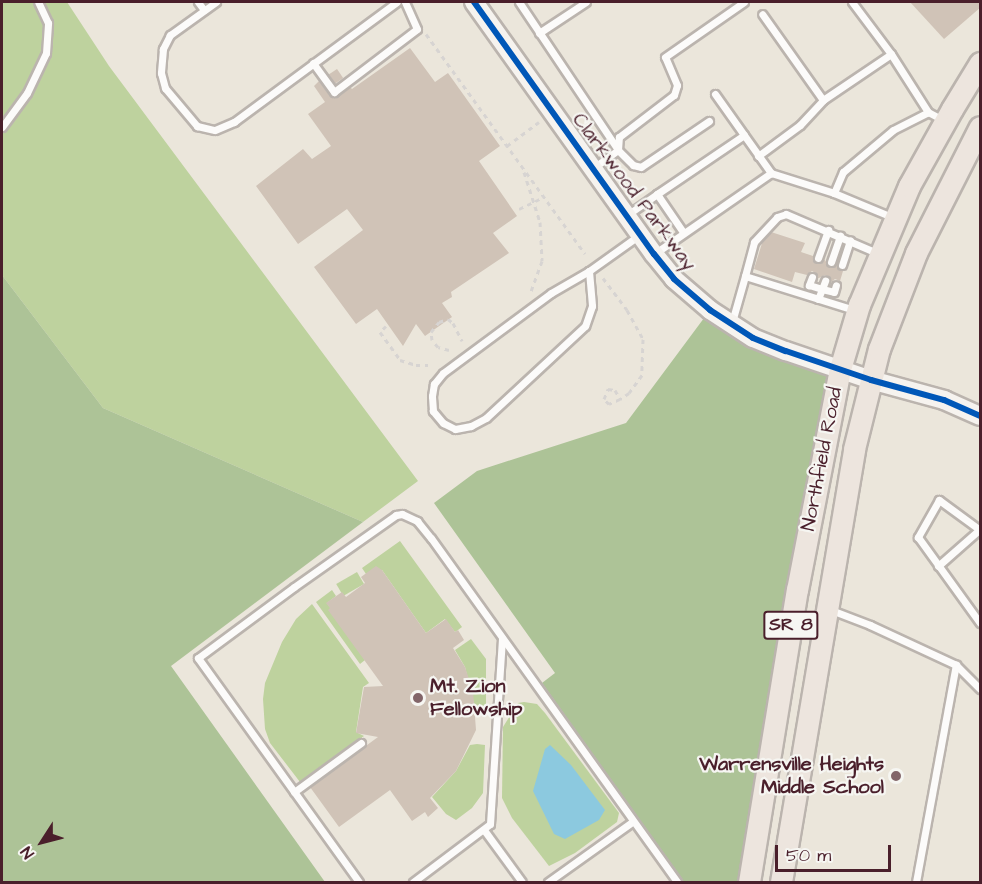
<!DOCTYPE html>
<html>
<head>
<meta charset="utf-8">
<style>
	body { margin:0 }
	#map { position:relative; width:982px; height:884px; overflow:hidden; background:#ebe6db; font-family:"Architects Daughter",sans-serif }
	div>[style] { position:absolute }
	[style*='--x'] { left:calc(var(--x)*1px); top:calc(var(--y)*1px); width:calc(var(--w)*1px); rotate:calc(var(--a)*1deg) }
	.green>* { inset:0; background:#bed29e; transform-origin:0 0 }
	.forest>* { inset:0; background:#adc397 }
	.water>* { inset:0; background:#8cc9df }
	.building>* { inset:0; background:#d0c3b7; transform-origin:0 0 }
	.path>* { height:3px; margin-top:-1.5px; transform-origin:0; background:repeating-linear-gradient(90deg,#d7d4d2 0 4.5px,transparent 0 9px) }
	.roads { filter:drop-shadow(2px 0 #bbb4ae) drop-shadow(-2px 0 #bbb4ae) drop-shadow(0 2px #bbb4ae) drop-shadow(0 -2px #bbb4ae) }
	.lane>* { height:7px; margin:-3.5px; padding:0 3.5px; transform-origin:3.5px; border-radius:3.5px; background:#fcfbfa }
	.secondary>* { height:18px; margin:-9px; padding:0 9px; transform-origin:9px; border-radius:9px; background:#f6f3ef }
	.primary>* { height:21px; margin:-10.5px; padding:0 10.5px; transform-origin:10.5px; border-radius:10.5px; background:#ede5de }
	.cycleway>* { height:6px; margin:-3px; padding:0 3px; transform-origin:3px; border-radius:3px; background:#0057b8 }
	.dots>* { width:16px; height:16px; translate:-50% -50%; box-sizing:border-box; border:3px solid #f6f6f2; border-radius:50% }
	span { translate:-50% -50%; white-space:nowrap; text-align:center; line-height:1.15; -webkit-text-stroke:4.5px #f6f6f2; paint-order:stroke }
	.shield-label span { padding:2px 4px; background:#f6f6f2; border:2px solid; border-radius:4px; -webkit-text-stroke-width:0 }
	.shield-label { font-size:18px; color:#4a1f2b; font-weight:700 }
	.street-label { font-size:20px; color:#4a1f2b }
	.poi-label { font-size:20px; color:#4a1f2b; font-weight:700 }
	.left { translate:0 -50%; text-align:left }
	.right { translate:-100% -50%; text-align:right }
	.frame { position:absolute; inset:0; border:3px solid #4a1f2b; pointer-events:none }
	.north { position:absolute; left:12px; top:812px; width:60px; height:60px; -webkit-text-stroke:4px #f6f6f2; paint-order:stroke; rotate:234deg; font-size:16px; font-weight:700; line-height:24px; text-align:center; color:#4a1f2b }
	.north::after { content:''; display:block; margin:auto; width:21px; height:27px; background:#4a1f2b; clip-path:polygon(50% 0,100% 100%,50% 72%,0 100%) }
	.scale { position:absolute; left:775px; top:845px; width:116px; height:27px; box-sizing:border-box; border:3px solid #4a1f2b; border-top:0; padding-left:8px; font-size:18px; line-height:21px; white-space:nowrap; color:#4a1f2b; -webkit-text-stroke:4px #f6f6f2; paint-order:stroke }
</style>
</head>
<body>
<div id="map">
	<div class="green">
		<i style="clip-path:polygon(2px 2px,67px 2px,109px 66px,418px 481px,363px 522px,103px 408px,2px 275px)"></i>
		<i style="clip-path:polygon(400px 541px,462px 627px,458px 630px,455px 632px,445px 619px,426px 633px,382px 570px,366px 574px,362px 568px)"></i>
		<i style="left:357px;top:572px;width:14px;height:24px;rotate:60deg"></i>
		<i style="clip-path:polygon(332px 590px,336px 596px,327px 603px,365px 660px,360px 664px,316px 602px)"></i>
		<i style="clip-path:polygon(312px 604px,369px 683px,363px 687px,356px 732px,364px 736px,300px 782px,270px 743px,265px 729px,263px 699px,265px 683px,282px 642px,296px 619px)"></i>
		<i style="clip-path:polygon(471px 639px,486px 659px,486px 715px,475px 708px,465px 667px,455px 650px)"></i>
		<i style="clip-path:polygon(524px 702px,537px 704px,545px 713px,619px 813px,617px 822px,575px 853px,549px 866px,512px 818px,502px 798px,503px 727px,518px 703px)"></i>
		<i style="clip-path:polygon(477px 744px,485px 745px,483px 793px,472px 808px,456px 820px,446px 814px,432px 797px,456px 771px,470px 745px)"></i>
	</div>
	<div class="forest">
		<i style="clip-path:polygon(2px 275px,103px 408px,363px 522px,171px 666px,325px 882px,2px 882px)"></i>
		<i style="clip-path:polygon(710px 310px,840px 369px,749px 882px,683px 882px,542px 683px,555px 673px,434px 503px,477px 471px,626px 423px)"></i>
	</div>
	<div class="water">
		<i style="clip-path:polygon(550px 745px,571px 765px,605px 810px,599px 820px,565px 839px,554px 834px,533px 791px,545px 749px)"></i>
	</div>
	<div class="building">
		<i style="clip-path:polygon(910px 2px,981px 2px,981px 7px,944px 39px)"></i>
		<i style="clip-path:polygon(410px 48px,435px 82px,448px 73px,500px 146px,479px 161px,517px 216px,493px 233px,509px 253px,451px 292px,452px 297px,442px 303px,452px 317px,425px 336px,416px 324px,403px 346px,377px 309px,356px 324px,314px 267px,363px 230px,347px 209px,298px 244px,256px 186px,303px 149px,312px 159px,331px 146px,308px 114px,325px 102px,314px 86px,319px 81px,330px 96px,335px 97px,350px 87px,352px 89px)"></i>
		<i style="left:337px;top:69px;width:11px;height:10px;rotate:56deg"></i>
		<i style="clip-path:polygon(771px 232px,805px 243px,801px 252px,813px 256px,816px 263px,824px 259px,831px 268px,837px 263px,837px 268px,843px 271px,840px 281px,835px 279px,830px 283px,830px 278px,825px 275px,817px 279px,817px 274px,812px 271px,807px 275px,795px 272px,792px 282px,754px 269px,763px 240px)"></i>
		<i style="clip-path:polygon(376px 566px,382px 570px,426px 633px,446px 619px,455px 632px,458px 630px,464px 640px,453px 648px,465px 667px,473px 691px,476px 730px,456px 771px,430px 798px,438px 808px,428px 817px,425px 812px,412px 821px,390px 790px,339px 827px,310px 787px,378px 737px,356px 733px,364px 687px,383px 686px,328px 610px,330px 608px,326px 603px,342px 592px,346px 597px,365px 583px,361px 577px)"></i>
	</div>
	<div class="path">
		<i style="--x:426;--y:34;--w:271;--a:54.1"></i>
		<i style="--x:507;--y:146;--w:40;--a:-37"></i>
		<i style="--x:524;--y:172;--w:52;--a:72.3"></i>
		<i style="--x:540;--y:222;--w:39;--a:87"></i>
		<i style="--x:542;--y:261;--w:33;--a:110"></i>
		<i style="--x:519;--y:209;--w:28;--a:-26"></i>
		<i style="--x:603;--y:278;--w:40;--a:53"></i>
		<i style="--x:627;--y:310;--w:33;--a:61"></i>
		<i style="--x:643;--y:339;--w:36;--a:92"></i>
		<i style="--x:642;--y:375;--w:22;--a:126"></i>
		<i style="--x:629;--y:393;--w:11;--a:146"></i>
		<i style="--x:620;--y:399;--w:12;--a:156"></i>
		<i style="--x:609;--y:404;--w:7;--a:-135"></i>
		<i style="--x:604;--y:399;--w:11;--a:-68"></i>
		<i style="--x:608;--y:389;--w:7;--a:8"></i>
		<i style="--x:615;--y:390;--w:10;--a:61"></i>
		<i style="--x:386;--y:326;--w:8;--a:135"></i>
		<i style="--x:380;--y:332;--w:34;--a:54"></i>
		<i style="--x:400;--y:360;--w:17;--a:17"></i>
		<i style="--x:416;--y:365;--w:12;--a:0"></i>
		<i style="--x:449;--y:350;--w:11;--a:-165"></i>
		<i style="--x:438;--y:347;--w:9;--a:-131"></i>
		<i style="--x:432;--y:340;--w:8;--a:-97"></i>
		<i style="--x:431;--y:332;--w:13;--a:-51"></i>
		<i style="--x:439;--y:322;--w:9;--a:-18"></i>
		<i style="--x:448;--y:319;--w:6;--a:39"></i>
		<i style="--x:453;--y:323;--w:20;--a:63"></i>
	</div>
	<div class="roads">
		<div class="lane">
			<i style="--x:198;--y:2;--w:10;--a:53"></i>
			<i style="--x:216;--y:2;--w:57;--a:144.3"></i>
			<i style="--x:170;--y:35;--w:16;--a:117"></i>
			<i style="--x:163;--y:49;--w:24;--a:95"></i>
			<i style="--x:161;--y:73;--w:16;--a:75"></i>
			<i style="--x:165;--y:88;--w:50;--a:49.9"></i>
			<i style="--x:197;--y:126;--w:18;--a:13"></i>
			<i style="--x:215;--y:130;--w:21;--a:-23"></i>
			<i style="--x:234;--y:122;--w:202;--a:-36.4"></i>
			<i style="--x:519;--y:2;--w:178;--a:56.2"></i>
			<i style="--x:618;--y:150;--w:29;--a:144"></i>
			<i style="--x:852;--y:2;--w:65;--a:53.1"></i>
			<i style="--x:891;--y:54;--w:69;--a:57.5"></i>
			<i style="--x:539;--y:33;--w:56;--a:-33.4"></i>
			<i style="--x:313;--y:63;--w:36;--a:54"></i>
			<i style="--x:334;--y:92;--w:104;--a:-37.2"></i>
			<i style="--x:417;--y:29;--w:30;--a:-114"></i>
			<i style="--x:715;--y:94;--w:50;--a:54.7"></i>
			<i style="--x:823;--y:100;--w:82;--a:-34.1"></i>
			<i style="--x:709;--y:121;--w:82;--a:145.9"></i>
			<i style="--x:641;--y:167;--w:8;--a:-166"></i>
			<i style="--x:633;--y:165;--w:21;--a:-135"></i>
			<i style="--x:618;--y:150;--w:13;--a:-86"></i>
			<i style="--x:619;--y:137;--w:69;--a:-37.4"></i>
			<i style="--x:674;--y:95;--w:10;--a:-73"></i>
			<i style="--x:677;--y:85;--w:30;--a:-113"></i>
			<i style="--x:665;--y:57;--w:96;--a:-34.8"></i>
			<i style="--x:2;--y:127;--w:42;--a:-53.7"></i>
			<i style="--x:27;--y:93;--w:44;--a:-64.6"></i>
			<i style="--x:46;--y:53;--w:30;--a:-86"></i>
			<i style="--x:48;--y:23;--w:23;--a:-115"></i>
			<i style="--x:758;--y:156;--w:52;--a:-36.4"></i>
			<i style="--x:800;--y:125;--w:34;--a:-47"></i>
			<i style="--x:823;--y:100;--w:105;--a:-125.3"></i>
			<i style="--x:834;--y:193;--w:23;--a:-67"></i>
			<i style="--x:843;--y:172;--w:65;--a:-40"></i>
			<i style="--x:893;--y:130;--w:39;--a:-27"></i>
			<i style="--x:928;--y:112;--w:17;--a:28"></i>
			<i style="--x:657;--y:194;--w:105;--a:-34.1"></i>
			<i style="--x:744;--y:135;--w:47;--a:54.6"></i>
			<i style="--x:627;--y:215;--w:37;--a:-35"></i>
			<i style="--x:657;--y:194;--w:46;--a:55.6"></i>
			<i style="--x:654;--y:254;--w:142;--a:-34.7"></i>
			<i style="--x:771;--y:173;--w:66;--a:17.6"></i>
			<i style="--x:834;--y:193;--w:63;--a:22.5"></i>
			<i style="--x:818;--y:258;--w:30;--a:-70"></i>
			<i style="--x:831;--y:262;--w:28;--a:-71"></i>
			<i style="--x:842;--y:265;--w:26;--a:-72"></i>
			<i style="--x:589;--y:271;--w:35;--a:85"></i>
			<i style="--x:592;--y:306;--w:21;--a:109"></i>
			<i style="--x:585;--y:326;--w:135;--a:137.1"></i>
			<i style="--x:486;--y:418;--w:17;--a:152"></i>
			<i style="--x:471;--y:426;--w:16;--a:169"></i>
			<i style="--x:455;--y:429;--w:13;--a:-153"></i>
			<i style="--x:443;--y:423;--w:16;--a:-130"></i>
			<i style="--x:433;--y:411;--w:15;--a:-94"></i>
			<i style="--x:432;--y:396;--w:12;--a:-81"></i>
			<i style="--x:434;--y:384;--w:14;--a:-51"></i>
			<i style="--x:443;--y:373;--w:134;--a:-36.5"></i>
			<i style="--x:551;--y:293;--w:44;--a:-30.1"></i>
			<i style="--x:589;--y:271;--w:60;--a:-35.5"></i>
			<i style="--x:745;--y:276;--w:35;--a:-75"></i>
			<i style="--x:754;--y:242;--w:34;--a:-47"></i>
			<i style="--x:777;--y:217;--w:9;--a:-18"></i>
			<i style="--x:786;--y:214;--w:99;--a:23.2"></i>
			<i style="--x:812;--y:277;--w:9;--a:111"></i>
			<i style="--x:809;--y:285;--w:14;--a:17"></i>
			<i style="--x:822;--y:289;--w:9;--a:-69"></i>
			<i style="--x:818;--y:299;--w:11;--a:-68"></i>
			<i style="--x:822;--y:289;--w:12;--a:14"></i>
			<i style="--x:834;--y:292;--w:7;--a:-74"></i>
			<i style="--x:732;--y:322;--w:48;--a:-74.2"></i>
			<i style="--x:745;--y:276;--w:114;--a:17.3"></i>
			<i style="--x:980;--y:530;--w:51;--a:-143.8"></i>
			<i style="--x:939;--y:500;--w:43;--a:119.6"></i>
			<i style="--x:918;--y:537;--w:106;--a:54.2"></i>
			<i style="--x:938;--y:566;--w:55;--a:-41.3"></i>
			<i style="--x:831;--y:610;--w:42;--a:21"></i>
			<i style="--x:870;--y:625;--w:95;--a:24.9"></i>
			<i style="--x:956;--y:665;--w:34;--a:45"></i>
			<i style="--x:294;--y:792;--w:83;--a:-36.2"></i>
			<i style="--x:484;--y:830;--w:64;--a:53.8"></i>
			<i style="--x:359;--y:882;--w:276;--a:-125.7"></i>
			<i style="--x:198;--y:658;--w:119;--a:-36.5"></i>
			<i style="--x:294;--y:587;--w:125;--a:-35.2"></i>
			<i style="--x:396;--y:515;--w:6;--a:-9"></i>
			<i style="--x:402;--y:514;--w:17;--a:25"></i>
			<i style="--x:417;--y:521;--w:22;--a:51"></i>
			<i style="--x:431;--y:538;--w:423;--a:54.4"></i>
			<i style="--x:413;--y:882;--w:96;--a:-37"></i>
			<i style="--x:490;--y:824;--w:186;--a:-86.3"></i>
			<i style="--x:548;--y:882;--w:103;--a:-35.5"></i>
			<i style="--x:916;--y:882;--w:221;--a:-79.6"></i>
		</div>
		<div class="secondary">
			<i style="--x:474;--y:2;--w:310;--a:54.5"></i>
			<i style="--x:654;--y:254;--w:32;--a:51"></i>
			<i style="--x:674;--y:279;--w:48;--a:40.7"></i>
			<i style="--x:710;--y:310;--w:51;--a:33.1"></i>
			<i style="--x:753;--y:338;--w:35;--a:22"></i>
			<i style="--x:786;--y:351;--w:90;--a:18.8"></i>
			<i style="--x:871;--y:380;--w:76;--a:15.3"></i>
			<i style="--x:944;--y:400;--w:39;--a:24"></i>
		</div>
		<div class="primary">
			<i style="--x:749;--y:882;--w:296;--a:-80.7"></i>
			<i style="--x:797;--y:590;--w:225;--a:-79"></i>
			<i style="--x:840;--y:369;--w:67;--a:-73.5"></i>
			<i style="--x:859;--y:305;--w:129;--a:-67.2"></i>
			<i style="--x:909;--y:186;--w:88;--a:-60.8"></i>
			<i style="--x:952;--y:109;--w:54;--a:-58.7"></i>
			<i style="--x:781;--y:882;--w:439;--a:-80.4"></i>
			<i style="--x:854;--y:449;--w:103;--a:-76"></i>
			<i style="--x:879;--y:349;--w:103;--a:-68.9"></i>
			<i style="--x:916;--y:253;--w:141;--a:-63.1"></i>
		</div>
	</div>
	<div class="cycleway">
		<i style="--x:474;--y:2;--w:310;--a:54.5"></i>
		<i style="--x:654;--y:254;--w:32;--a:51"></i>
		<i style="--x:674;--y:279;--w:48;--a:40.7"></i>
		<i style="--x:710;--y:310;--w:51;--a:33.1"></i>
		<i style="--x:753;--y:338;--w:35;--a:22"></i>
		<i style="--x:786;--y:351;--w:90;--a:18.8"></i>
		<i style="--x:871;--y:380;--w:76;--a:15.3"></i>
		<i style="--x:944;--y:400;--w:39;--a:24"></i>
	</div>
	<div class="dots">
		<i style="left:418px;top:698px;background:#826569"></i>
		<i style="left:896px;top:776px;background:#826569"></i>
	</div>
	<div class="shield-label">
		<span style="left:791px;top:625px">SR 8</span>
	</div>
	<div class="street-label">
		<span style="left:634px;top:192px;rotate:53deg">Clarkwood Parkway</span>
		<span style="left:822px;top:459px;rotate:-79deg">Northfield Road</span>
	</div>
	<div class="poi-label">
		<span class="left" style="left:430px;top:698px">Mt. Zion<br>Fellowship</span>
		<span class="right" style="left:884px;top:776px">Warrensville Heights<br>Middle School</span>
	</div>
	<div class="frame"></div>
	<div class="north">N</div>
	<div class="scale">50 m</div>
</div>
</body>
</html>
